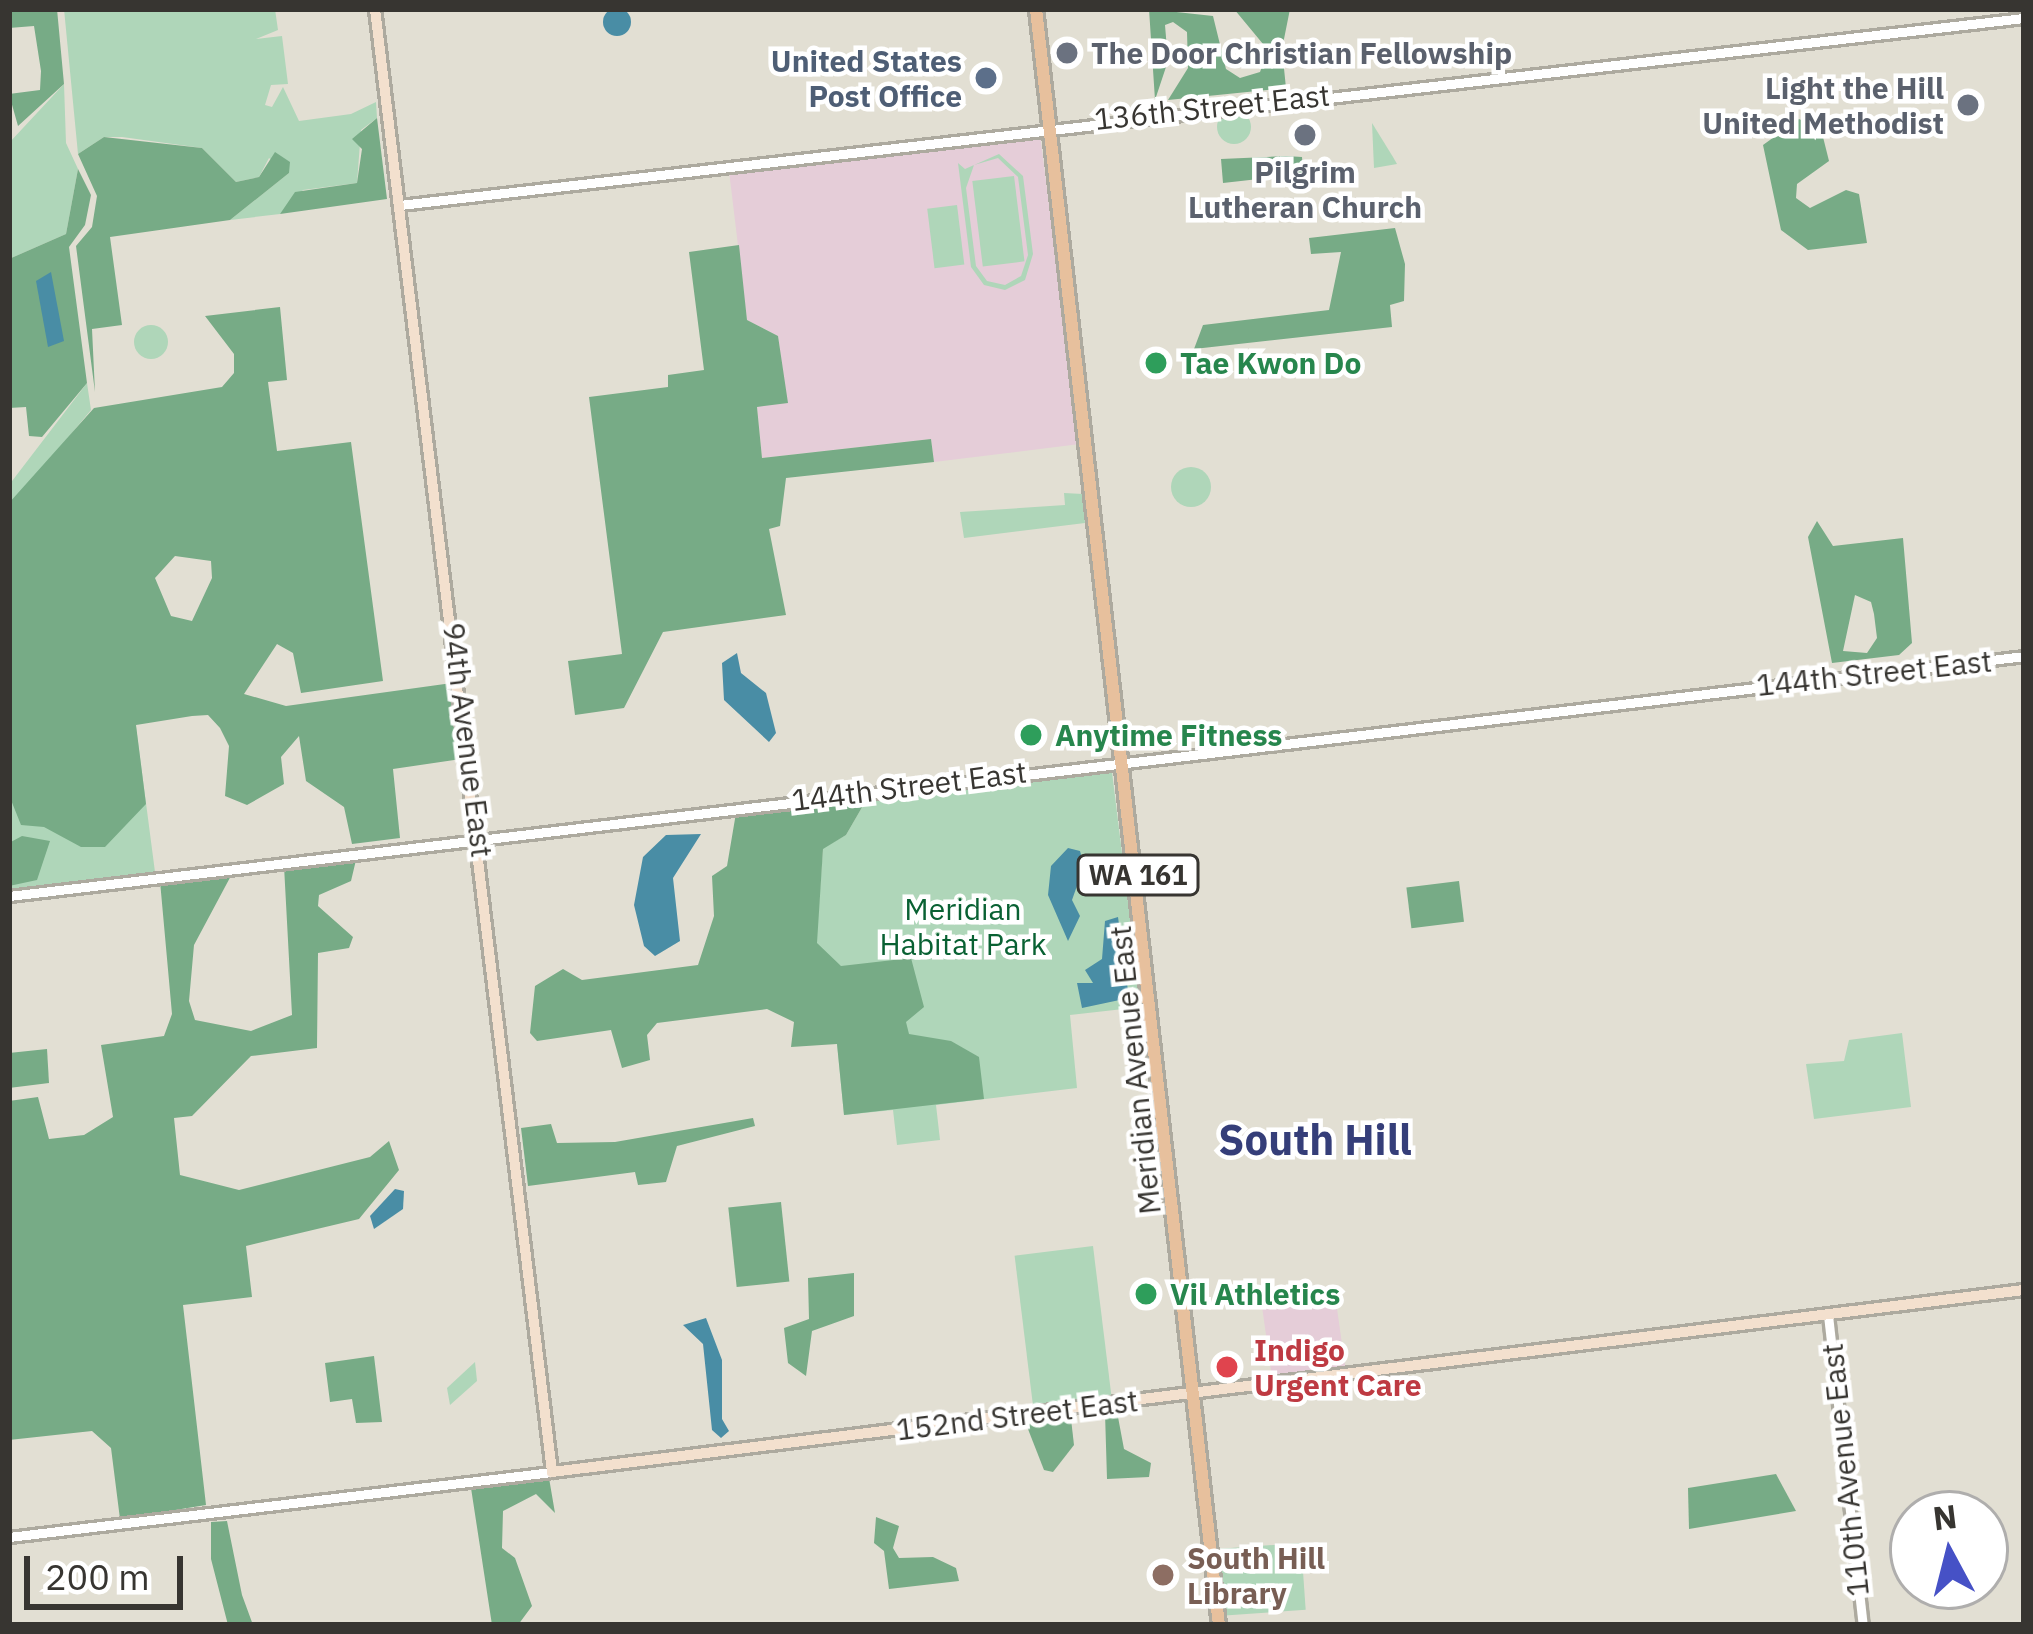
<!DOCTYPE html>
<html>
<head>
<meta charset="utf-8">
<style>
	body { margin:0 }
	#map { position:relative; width:2033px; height:1634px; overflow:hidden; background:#e2dfd3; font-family:"IBM Plex Sans",sans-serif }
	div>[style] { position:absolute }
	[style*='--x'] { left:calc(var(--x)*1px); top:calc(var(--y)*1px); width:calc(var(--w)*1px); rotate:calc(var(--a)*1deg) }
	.education>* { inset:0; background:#e5cdd8; transform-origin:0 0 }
	.green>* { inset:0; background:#afd6b9; transform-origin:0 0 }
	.round { border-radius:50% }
	.forest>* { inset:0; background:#77ab86; transform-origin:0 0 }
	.water>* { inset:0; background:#498da5 }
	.roads { filter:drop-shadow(3px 0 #adaa9f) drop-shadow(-3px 0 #adaa9f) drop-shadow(0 3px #adaa9f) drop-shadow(0 -3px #adaa9f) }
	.tertiary>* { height:9px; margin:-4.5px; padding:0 4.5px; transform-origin:4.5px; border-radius:4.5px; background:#fff }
	.secondary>* { height:10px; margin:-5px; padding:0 5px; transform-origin:5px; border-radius:5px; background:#f3e0ce }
	.primary>* { height:12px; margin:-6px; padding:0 6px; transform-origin:6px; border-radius:6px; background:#e7c09d }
	.dots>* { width:33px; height:33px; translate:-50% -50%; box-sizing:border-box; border:6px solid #fff; border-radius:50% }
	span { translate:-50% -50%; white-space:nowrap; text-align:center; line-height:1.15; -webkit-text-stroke:9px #fff; paint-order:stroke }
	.shield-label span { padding:3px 9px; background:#fff; border:3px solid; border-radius:9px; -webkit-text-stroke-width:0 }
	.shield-label { font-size:27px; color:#373531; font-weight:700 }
	.worship-label { font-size:30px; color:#5b616d; font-weight:700 }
	.left { translate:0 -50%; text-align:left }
	.right { translate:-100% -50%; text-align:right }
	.service-label { font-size:30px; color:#4e5e75; font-weight:700 }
	.street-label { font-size:30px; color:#373531 }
	.leisure-label { font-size:30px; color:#27864d; font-weight:700 }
	.park-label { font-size:30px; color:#096133 }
	.health-label { font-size:30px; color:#be3a42; font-weight:700 }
	.education-label { font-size:30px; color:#785e54; font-weight:700 }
	.district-label { font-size:42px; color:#353e79; font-weight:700 }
	.frame { position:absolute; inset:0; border:12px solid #373531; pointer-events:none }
	.north { position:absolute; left:1889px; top:1490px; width:120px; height:120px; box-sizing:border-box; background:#fff; border:3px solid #afaead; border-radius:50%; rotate:353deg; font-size:33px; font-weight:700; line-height:48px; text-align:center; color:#373531 }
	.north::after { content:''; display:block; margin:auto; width:42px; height:54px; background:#4651c6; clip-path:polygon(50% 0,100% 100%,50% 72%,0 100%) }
	.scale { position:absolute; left:24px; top:1556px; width:159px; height:54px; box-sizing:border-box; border:6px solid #373531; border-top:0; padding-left:15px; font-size:36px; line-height:42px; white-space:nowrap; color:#373531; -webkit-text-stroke:9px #fff; paint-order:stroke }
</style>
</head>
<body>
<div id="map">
	<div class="education">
		<i style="clip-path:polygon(1040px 135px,1080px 444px,934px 462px,931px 439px,762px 458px,757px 406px,787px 402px,778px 336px,747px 320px,729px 171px)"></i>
		<i style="left:1334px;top:1287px;width:81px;height:74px;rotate:82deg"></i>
	</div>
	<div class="green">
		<i style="clip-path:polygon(64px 9px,275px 9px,278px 30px,256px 39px,282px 36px,288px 84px,271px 85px,265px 105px,272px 107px,283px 87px,299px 121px,351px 114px,376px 102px,377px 118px,361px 130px,357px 183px,303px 190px,280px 214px,230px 220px,289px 173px,269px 158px,259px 177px,236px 182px,202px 148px,122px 137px,104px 137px,78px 154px)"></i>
		<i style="clip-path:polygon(64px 84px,66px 143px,78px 169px,66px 234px,9px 259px,9px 143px)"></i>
		<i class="round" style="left:1217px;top:110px;width:34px;height:34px"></i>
		<i style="clip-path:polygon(1372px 123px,1393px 157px,1397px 164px,1374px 168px)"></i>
		<i style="clip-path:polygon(evenodd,999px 154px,1023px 176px,1033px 254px,1025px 280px,1005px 290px,984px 285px,971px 267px,958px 163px,965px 169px,999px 154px,998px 158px,1018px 177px,1028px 255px,1021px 276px,1005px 285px,987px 281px,976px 266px,966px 188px,974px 165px,998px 158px)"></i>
		<i style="left:1014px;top:176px;width:86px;height:42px;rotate:83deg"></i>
		<i style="left:957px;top:205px;width:60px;height:30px;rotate:83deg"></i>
		<i class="round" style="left:134px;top:325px;width:34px;height:34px"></i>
		<i style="clip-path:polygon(87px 383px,91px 410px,32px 481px,103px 474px,155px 872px,9px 890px,9px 485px)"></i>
		<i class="round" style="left:1171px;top:467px;width:40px;height:40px"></i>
		<i style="clip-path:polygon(1064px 493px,1083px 494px,1085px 523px,964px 538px,960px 512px,1065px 505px)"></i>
		<i style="clip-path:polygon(1104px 770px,1112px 772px,1141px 1007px,1070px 1015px,1077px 1088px,936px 1105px,940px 1140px,897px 1145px,893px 1110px,844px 1115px,829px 962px,816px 943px,823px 848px,846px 835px,868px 797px)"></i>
		<i style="clip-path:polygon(1902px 1033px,1911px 1107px,1814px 1119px,1806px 1064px,1844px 1061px,1849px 1040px)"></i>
		<i style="left:1093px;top:1246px;width:152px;height:79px;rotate:83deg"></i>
		<i style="clip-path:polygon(475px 1362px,477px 1381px,450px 1405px,447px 1388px)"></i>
		<i style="left:1301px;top:1543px;width:67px;height:81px;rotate:86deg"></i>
	</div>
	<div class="forest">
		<i style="clip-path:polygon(9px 9px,57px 9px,64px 84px,18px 126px,9px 94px,40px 90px,41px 71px,34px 26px,9px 28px)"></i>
		<i style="clip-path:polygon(1149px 9px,1213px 16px,1226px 69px,1240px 78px,1260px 72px,1268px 50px,1234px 9px,1290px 9px,1282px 49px,1286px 88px,1168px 100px,1188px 68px,1187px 32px,1173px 22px,1165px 25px,1168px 61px,1155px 100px)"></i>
		<i style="clip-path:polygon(377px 118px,387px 199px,280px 214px,295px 192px,357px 183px,362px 149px,352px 139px)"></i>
		<i style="clip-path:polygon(1799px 119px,1821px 129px,1829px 161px,1797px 184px,1796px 198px,1810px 208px,1846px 190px,1859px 194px,1867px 243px,1808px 250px,1781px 230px,1763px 145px)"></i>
		<i style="clip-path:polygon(104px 137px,202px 148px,236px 182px,259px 177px,275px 152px,290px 162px,289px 173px,230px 220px,110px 237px,122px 325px,92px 329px,95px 392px,76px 246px,92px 227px,97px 196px,78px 154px)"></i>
		<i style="clip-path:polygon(1286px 156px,1302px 157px,1303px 174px,1223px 183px,1221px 159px)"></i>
		<i style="clip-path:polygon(78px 169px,91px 195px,85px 225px,69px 247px,87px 383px,42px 437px,29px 436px,26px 407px,9px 408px,9px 259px,66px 234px)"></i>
		<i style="clip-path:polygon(1395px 228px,1405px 264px,1404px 301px,1390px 305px,1392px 327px,1194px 349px,1203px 325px,1329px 310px,1341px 252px,1311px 254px,1309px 238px)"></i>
		<i style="clip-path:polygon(739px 245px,747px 320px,778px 336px,788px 403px,757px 407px,762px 458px,931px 439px,934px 462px,786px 478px,780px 526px,769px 529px,786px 615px,663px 632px,624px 708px,575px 715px,568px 661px,622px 654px,589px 397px,668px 387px,668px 375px,704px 370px,689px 252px)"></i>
		<i style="clip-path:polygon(evenodd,280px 307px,287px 380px,268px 382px,277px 451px,351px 442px,383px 681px,301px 693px,293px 653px,277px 644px,244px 694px,286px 706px,452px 683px,461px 759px,393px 769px,400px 838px,352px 844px,344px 807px,306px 781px,299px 736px,281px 757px,284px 784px,247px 805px,225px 796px,229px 746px,220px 728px,208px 715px,192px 716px,136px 725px,146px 804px,105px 847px,81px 847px,44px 827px,21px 825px,9px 795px,9px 503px,94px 408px,222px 387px,234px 373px,234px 354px,205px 316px,280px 307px,175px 556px,211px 561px,212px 578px,192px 621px,171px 616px,155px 578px,175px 556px)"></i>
		<i style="clip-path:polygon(evenodd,1817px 521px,1833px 546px,1903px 538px,1912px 643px,1899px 655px,1832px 663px,1808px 537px,1817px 521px,1855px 595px,1871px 602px,1874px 614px,1877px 638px,1867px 653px,1843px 651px,1855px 595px)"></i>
		<i style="clip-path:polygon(868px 797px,846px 835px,823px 849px,817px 943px,841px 966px,911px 958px,924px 1007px,906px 1022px,909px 1034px,951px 1041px,979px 1057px,984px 1099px,844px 1115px,837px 1044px,791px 1047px,794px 1022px,767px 1009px,657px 1023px,647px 1035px,650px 1060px,622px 1068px,611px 1030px,537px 1041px,530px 1033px,535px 986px,563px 969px,582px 980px,698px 965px,714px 916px,712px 876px,727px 866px,736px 813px)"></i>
		<i style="clip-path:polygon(22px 836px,50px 841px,37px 880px,9px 886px,9px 843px)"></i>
		<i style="clip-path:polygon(356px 860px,351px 881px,319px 895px,318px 906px,353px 937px,349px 948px,318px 953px,317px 1048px,251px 1056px,192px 1116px,174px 1118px,180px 1175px,239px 1190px,370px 1157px,389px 1141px,399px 1170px,359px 1219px,246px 1246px,252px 1297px,183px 1305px,206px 1505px,120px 1519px,111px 1448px,92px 1431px,9px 1440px,9px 1101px,38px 1097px,49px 1139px,84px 1135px,113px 1117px,101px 1045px,164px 1036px,172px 1014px,160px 881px,233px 872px,194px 945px,189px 1001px,195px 1020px,251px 1031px,292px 1015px,284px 866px)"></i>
		<i style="left:1459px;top:881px;width:41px;height:53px;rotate:83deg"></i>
		<i style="clip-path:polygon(47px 1049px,49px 1083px,9px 1088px,9px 1053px)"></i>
		<i style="clip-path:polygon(753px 1118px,755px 1126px,677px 1146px,666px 1182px,638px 1185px,635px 1172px,528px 1186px,521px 1128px,551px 1124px,557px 1143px,615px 1142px)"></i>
		<i style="left:781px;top:1202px;width:80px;height:53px;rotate:84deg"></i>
		<i style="clip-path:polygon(854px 1273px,854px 1316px,812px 1331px,806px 1376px,788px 1363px,784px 1328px,809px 1319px,808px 1278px)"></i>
		<i style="clip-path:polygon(374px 1356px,382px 1422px,356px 1423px,352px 1399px,330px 1402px,325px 1363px)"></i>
		<i style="clip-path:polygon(1105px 1413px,1118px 1417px,1124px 1449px,1151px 1463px,1149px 1477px,1107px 1479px)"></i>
		<i style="clip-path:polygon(1071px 1419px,1074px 1445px,1053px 1472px,1044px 1470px,1026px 1424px)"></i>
		<i style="clip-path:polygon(1776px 1474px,1796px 1511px,1689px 1529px,1688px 1488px)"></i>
		<i style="clip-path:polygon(549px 1478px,555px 1513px,536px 1494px,503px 1511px,502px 1548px,515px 1558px,532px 1606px,518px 1625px,492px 1625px,471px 1488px)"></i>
		<i style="clip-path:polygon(876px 1517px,899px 1526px,893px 1548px,899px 1558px,933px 1557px,956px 1568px,959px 1581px,889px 1589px,884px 1551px,874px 1543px)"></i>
		<i style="clip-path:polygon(227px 1521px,242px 1595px,253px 1625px,228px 1625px,211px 1559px,211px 1522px)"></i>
	</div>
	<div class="water">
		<i class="round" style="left:603px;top:8px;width:28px;height:28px"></i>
		<i style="clip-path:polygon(51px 272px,64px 341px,48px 347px,36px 281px)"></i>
		<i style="clip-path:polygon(737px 653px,741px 673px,766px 693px,776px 733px,769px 742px,724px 700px,722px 663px)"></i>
		<i style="clip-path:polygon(701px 834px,673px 878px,680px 941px,655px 956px,644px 946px,634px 905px,643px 857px,666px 835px)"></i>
		<i style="clip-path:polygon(1068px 848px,1080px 851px,1084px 866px,1072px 900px,1080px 916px,1068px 941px,1048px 895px,1051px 866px)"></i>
		<i style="clip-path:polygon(1118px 917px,1129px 998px,1082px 1008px,1077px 983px,1093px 983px,1085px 970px,1102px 959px,1105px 921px)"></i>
		<i style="clip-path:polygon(395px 1189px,404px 1191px,403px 1209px,374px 1229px,370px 1216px)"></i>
		<i style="clip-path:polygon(706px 1318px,722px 1360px,722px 1419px,729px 1431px,721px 1438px,712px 1430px,703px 1344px,683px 1325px)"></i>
	</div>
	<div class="roads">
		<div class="tertiary">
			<i style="--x:400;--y:205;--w:1635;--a:-6.57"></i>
			<i style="--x:9;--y:896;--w:2029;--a:-6.79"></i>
			<i style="--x:1828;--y:1315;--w:312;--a:83.6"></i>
			<i style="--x:9;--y:1537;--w:547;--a:-6.83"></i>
		</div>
		<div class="secondary">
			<i style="--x:375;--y:9;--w:1474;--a:83.1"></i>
			<i style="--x:552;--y:1472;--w:1483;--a:-7.05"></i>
		</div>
		<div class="primary">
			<i style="--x:1036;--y:9;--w:1626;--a:83.54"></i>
		</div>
	</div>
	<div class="dots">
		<i style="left:1067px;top:53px;background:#6b7280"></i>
		<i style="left:986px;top:78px;background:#5c6f8a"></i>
		<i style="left:1968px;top:105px;background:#6b7280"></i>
		<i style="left:1305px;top:135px;background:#6b7280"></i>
		<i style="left:1156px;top:363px;background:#2e9e5b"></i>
		<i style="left:1031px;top:735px;background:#2e9e5b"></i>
		<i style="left:1146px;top:1294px;background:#2e9e5b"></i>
		<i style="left:1227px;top:1367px;background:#e0444e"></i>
		<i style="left:1163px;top:1575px;background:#8d6e63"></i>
	</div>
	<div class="shield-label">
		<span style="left:1138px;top:875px">WA 161</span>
	</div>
	<div class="worship-label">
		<span class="left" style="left:1091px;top:53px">The Door Christian Fellowship</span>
		<span class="right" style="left:1944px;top:105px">Light the Hill<br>United Methodist</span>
		<span style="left:1305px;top:189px">Pilgrim<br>Lutheran Church</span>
	</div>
	<div class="service-label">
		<span class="right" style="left:962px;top:78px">United States<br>Post Office</span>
	</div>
	<div class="street-label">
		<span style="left:1212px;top:107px;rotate:-6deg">136th Street East</span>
		<span style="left:1874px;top:673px;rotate:-6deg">144th Street East</span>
		<span style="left:468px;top:740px;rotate:83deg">94th Avenue East</span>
		<span style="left:909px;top:786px;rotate:-7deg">144th Street East</span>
		<span style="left:1135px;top:1070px;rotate:-96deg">Meridian Avenue East</span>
		<span style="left:1017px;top:1415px;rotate:-7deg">152nd Street East</span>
		<span style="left:1845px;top:1470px;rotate:-96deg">110th Avenue East</span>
	</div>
	<div class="leisure-label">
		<span class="left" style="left:1180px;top:363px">Tae Kwon Do</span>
		<span class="left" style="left:1055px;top:735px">Anytime Fitness</span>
		<span class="left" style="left:1170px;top:1294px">Vil Athletics</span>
	</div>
	<div class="park-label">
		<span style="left:963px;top:926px">Meridian<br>Habitat Park</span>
	</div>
	<div class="health-label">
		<span class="left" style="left:1254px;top:1367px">Indigo<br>Urgent Care</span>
	</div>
	<div class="education-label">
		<span class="left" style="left:1187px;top:1575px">South Hill<br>Library</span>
	</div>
	<div class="district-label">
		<span style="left:1315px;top:1140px">South Hill</span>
	</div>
	<div class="frame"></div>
	<div class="north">N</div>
	<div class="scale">200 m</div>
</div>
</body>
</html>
